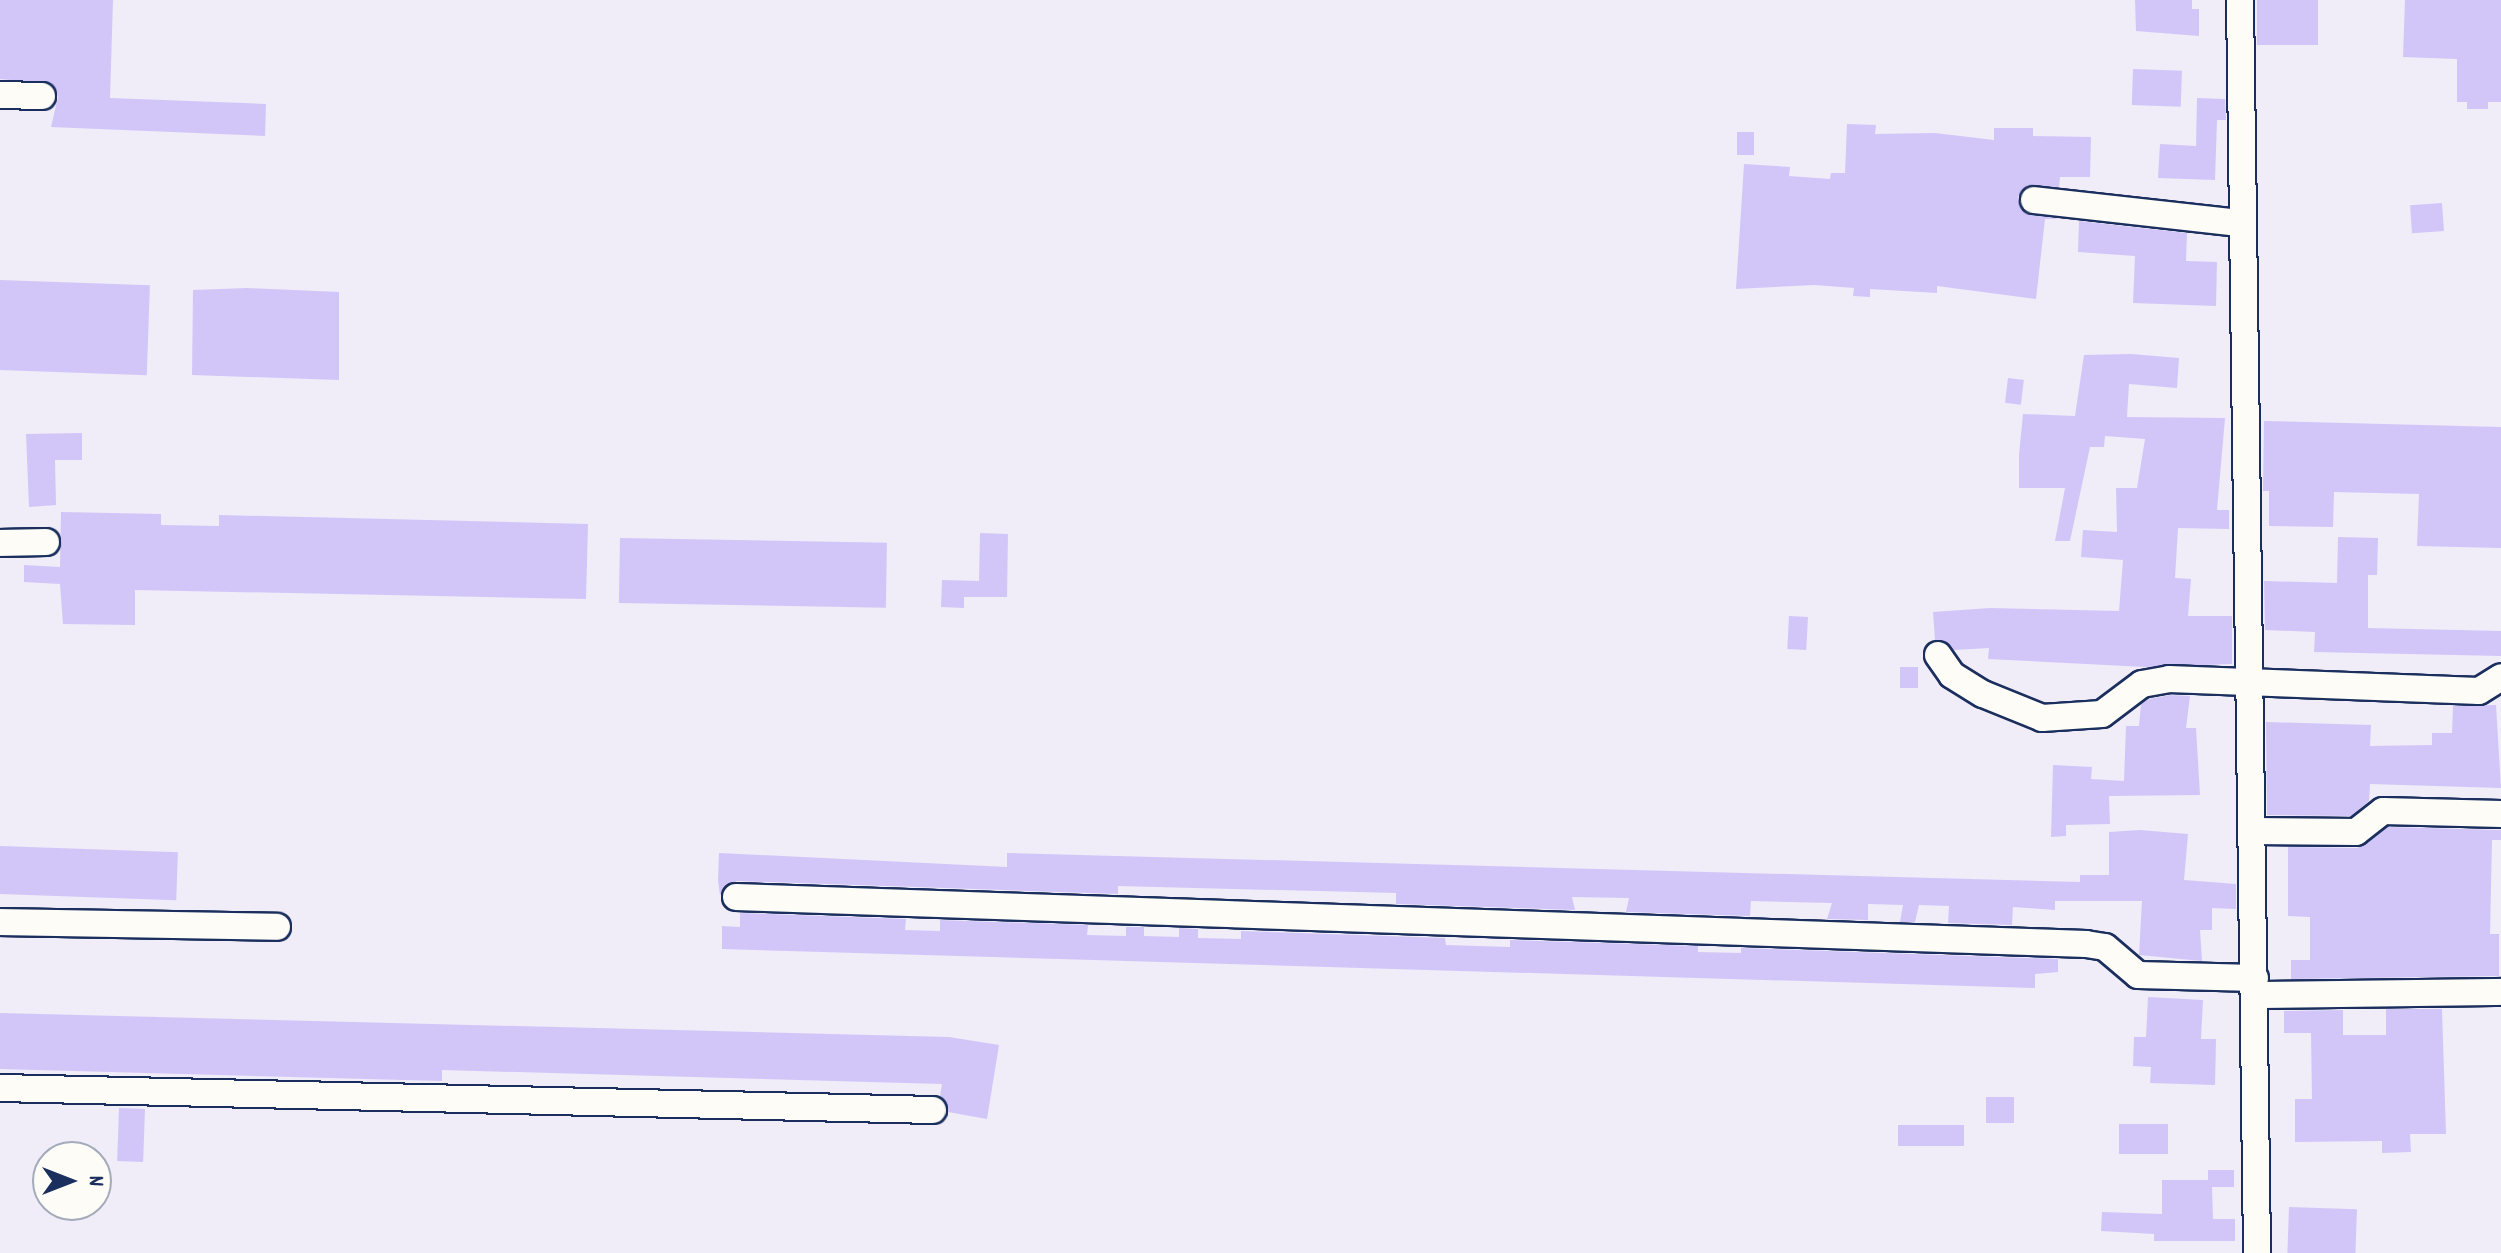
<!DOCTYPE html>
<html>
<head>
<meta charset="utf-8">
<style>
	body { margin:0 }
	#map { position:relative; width:2501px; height:1253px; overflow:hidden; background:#f0ecf8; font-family:Dekko,sans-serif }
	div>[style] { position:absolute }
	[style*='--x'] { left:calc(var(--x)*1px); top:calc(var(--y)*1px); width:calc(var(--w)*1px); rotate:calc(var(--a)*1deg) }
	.building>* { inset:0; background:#d2c6f9; transform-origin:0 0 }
	.roads { filter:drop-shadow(2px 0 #1b2f5e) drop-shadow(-2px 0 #1b2f5e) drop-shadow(0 2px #1b2f5e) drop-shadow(0 -2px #1b2f5e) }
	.minor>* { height:26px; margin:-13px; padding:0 13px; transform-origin:13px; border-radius:13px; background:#fdfcf7 }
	span { translate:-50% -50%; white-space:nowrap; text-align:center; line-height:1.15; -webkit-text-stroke:6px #fdfcf7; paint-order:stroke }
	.north { position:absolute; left:32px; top:1141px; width:80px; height:80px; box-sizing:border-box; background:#fdfcf7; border:2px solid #a3aaba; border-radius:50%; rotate:90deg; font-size:22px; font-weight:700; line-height:32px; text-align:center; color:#1b2f5e }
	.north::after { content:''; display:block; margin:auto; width:28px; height:36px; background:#1b2f5e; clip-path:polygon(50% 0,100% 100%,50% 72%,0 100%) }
</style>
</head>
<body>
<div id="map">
	<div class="building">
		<i style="clip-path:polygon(0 0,113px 0,110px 98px,266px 104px,265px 136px,51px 127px,58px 97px,52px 84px,0 79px)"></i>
		<i style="clip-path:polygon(2135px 0,2192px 0,2192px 9px,2199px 9px,2199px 36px,2136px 31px)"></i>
		<i style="left:2257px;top:0;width:61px;height:45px"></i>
		<i style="clip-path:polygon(2405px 0,2501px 0,2501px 102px,2488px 102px,2488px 109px,2467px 109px,2467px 102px,2457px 102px,2457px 59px,2403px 57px)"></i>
		<i style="left:2133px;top:69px;width:49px;height:36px;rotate:2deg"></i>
		<i style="clip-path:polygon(2197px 98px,2225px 99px,2226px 120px,2217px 120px,2215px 180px,2158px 178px,2160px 144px,2196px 146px)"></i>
		<i style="clip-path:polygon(1847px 124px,1876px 125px,1875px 134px,1935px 133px,1994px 140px,1994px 128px,2033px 128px,2033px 136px,2091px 137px,2090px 177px,2060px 177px,2059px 187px,2028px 185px,2018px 197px,2025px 213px,2059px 219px,2045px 219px,2036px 299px,1937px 286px,1937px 293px,1870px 289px,1870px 297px,1853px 296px,1854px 288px,1814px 285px,1736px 289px,1744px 164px,1790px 167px,1789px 176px,1830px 179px,1831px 173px,1845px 173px)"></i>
		<i style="left:1737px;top:132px;width:17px;height:23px"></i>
		<i style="left:2442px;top:203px;width:28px;height:32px;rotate:86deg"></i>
		<i style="clip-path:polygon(2079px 221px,2187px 233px,2186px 261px,2217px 262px,2216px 306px,2133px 303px,2135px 256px,2078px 252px)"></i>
		<i style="left:0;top:280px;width:150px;height:90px;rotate:2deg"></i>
		<i style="clip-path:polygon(247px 288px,339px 292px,339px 380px,192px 375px,193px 290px)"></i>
		<i style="clip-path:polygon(2131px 354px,2179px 358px,2177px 388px,2129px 384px,2127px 417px,2225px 418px,2217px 510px,2229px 510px,2229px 529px,2178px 528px,2175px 578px,2191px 579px,2188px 616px,2232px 616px,2232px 664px,2145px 667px,1988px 659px,1989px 648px,1954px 650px,1935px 640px,1933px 612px,1990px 608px,2119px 611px,2123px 560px,2081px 557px,2083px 530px,2117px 532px,2116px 488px,2137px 488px,2145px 439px,2105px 436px,2104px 447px,2090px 447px,2070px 541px,2055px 541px,2065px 488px,2019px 488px,2019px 455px,2023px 414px,2075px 416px,2084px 355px)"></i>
		<i style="left:2008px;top:378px;width:16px;height:25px;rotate:7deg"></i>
		<i style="clip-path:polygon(2264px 421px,2501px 427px,2501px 548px,2417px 546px,2419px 494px,2334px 492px,2333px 527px,2269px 526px,2269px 491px,2263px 491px)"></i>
		<i style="clip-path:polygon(82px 433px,82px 460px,55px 460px,56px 505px,29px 507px,26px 434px)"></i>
		<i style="clip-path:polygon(61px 512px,161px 514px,161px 525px,219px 526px,219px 515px,588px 524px,586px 599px,135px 590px,135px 625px,63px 624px,60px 584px,24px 582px,24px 565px,60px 567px)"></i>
		<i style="clip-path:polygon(980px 533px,1008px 534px,1007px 597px,964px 597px,964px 608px,941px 607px,942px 580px,979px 581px)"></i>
		<i style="clip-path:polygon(2338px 537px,2378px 538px,2377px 575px,2368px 575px,2368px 628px,2501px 631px,2501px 656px,2314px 652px,2315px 632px,2265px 630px,2264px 581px,2337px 583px)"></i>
		<i style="left:620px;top:538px;width:267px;height:65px;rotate:1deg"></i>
		<i style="left:1789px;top:616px;width:19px;height:33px;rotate:3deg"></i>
		<i style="left:1900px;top:667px;width:18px;height:21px"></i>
		<i style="clip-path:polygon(2170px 695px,2190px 696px,2186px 728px,2196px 728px,2200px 795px,2109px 796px,2110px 824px,2066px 825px,2066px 836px,2051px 837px,2053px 765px,2092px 767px,2091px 779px,2124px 781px,2126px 726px,2139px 726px,2141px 704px,2149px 699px)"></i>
		<i style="clip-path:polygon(2496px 705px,2501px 788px,2370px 784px,2369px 801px,2351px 816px,2267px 815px,2266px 722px,2371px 725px,2370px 746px,2432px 745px,2432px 733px,2452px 733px,2453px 706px)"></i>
		<i style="clip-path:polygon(2388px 827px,2501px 830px,2501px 840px,2492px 840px,2490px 934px,2499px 934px,2499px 976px,2291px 979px,2291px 960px,2310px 960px,2310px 917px,2288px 916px,2288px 847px,2357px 848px)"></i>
		<i style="clip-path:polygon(2140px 830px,2188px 834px,2184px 880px,2236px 884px,2236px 909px,2212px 908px,2212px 930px,2200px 930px,2202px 961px,2139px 955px,2142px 901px,2055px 901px,2055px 910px,2013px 907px,2012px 925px,1948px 923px,1949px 906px,1919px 905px,1915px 922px,1900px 922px,1903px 905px,1868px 904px,1868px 920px,1827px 919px,1832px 903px,1751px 901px,1750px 916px,1626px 912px,1629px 898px,1572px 897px,1575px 910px,1396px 904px,1396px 893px,1118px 886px,1118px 894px,737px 881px,720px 895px,718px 881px,719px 853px,1007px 867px,1007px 853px,2080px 882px,2080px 875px,2109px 875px,2109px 832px)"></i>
		<i style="left:0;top:846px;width:178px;height:48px;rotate:2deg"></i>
		<i style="clip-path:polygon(740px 913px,906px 919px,905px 930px,940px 931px,940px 920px,1088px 925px,1087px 935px,1126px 936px,1126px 927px,1144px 927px,1144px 936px,1179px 937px,1179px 928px,1198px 929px,1198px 938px,1241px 939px,1241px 931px,1445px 938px,1446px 945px,1510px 947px,1510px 940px,1698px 946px,1698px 952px,1741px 953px,1741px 948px,2058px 959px,2058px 972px,2035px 974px,2035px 988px,722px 949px,722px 926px,740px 927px)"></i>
		<i style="clip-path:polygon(2148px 997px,2203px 1000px,2201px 1039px,2216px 1039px,2215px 1085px,2150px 1083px,2151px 1067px,2133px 1066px,2134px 1037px,2146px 1037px)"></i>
		<i style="clip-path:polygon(2386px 1009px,2442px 1009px,2446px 1134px,2410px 1134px,2411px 1152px,2382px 1153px,2382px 1141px,2295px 1142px,2295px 1099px,2312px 1099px,2311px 1033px,2284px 1033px,2284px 1011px,2343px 1010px,2343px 1035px,2386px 1035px)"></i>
		<i style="clip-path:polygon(0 1013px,949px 1037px,999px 1045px,987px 1119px,948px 1112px,940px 1096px,942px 1084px,442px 1070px,442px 1081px,0 1069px)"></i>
		<i style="left:1986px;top:1097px;width:28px;height:26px"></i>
		<i style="left:119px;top:1108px;width:26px;height:53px;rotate:2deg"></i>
		<i style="left:2119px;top:1124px;width:49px;height:30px"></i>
		<i style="left:1898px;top:1125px;width:66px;height:21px"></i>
		<i style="clip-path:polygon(2208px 1170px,2234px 1170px,2234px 1187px,2212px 1187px,2213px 1219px,2235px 1219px,2235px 1241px,2154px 1241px,2154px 1234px,2101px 1231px,2102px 1212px,2162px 1214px,2162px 1180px,2208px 1180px)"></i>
		<i style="left:2289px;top:1207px;width:68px;height:46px;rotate:2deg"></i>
	</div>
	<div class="roads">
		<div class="minor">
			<i style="--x:2240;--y:0;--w:1253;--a:89.22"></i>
			<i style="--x:0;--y:95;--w:42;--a:1.4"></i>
			<i style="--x:2034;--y:200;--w:207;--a:6.4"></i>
			<i style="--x:0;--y:543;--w:46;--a:-1.2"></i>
			<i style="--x:1938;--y:655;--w:24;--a:55"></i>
			<i style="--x:1952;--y:675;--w:36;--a:32"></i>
			<i style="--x:1983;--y:694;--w:64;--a:22.1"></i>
			<i style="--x:2042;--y:718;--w:60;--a:-3.8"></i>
			<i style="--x:2102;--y:714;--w:50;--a:-36.9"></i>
			<i style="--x:2142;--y:684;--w:27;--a:-10"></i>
			<i style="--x:2169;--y:679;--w:310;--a:2.2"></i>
			<i style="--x:2479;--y:691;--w:26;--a:-32"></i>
			<i style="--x:2254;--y:831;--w:102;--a:0.6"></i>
			<i style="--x:2356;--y:832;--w:34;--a:-38"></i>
			<i style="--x:2383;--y:811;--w:118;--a:1.5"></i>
			<i style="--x:736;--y:897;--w:1351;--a:1.99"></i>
			<i style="--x:2086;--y:944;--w:19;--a:9"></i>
			<i style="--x:2105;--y:947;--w:43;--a:40.3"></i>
			<i style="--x:2138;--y:975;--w:117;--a:1.5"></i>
			<i style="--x:0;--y:922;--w:277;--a:1"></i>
			<i style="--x:2256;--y:995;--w:245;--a:-0.7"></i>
			<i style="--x:0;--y:1088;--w:933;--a:1.35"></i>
		</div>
	</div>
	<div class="north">N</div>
</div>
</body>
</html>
